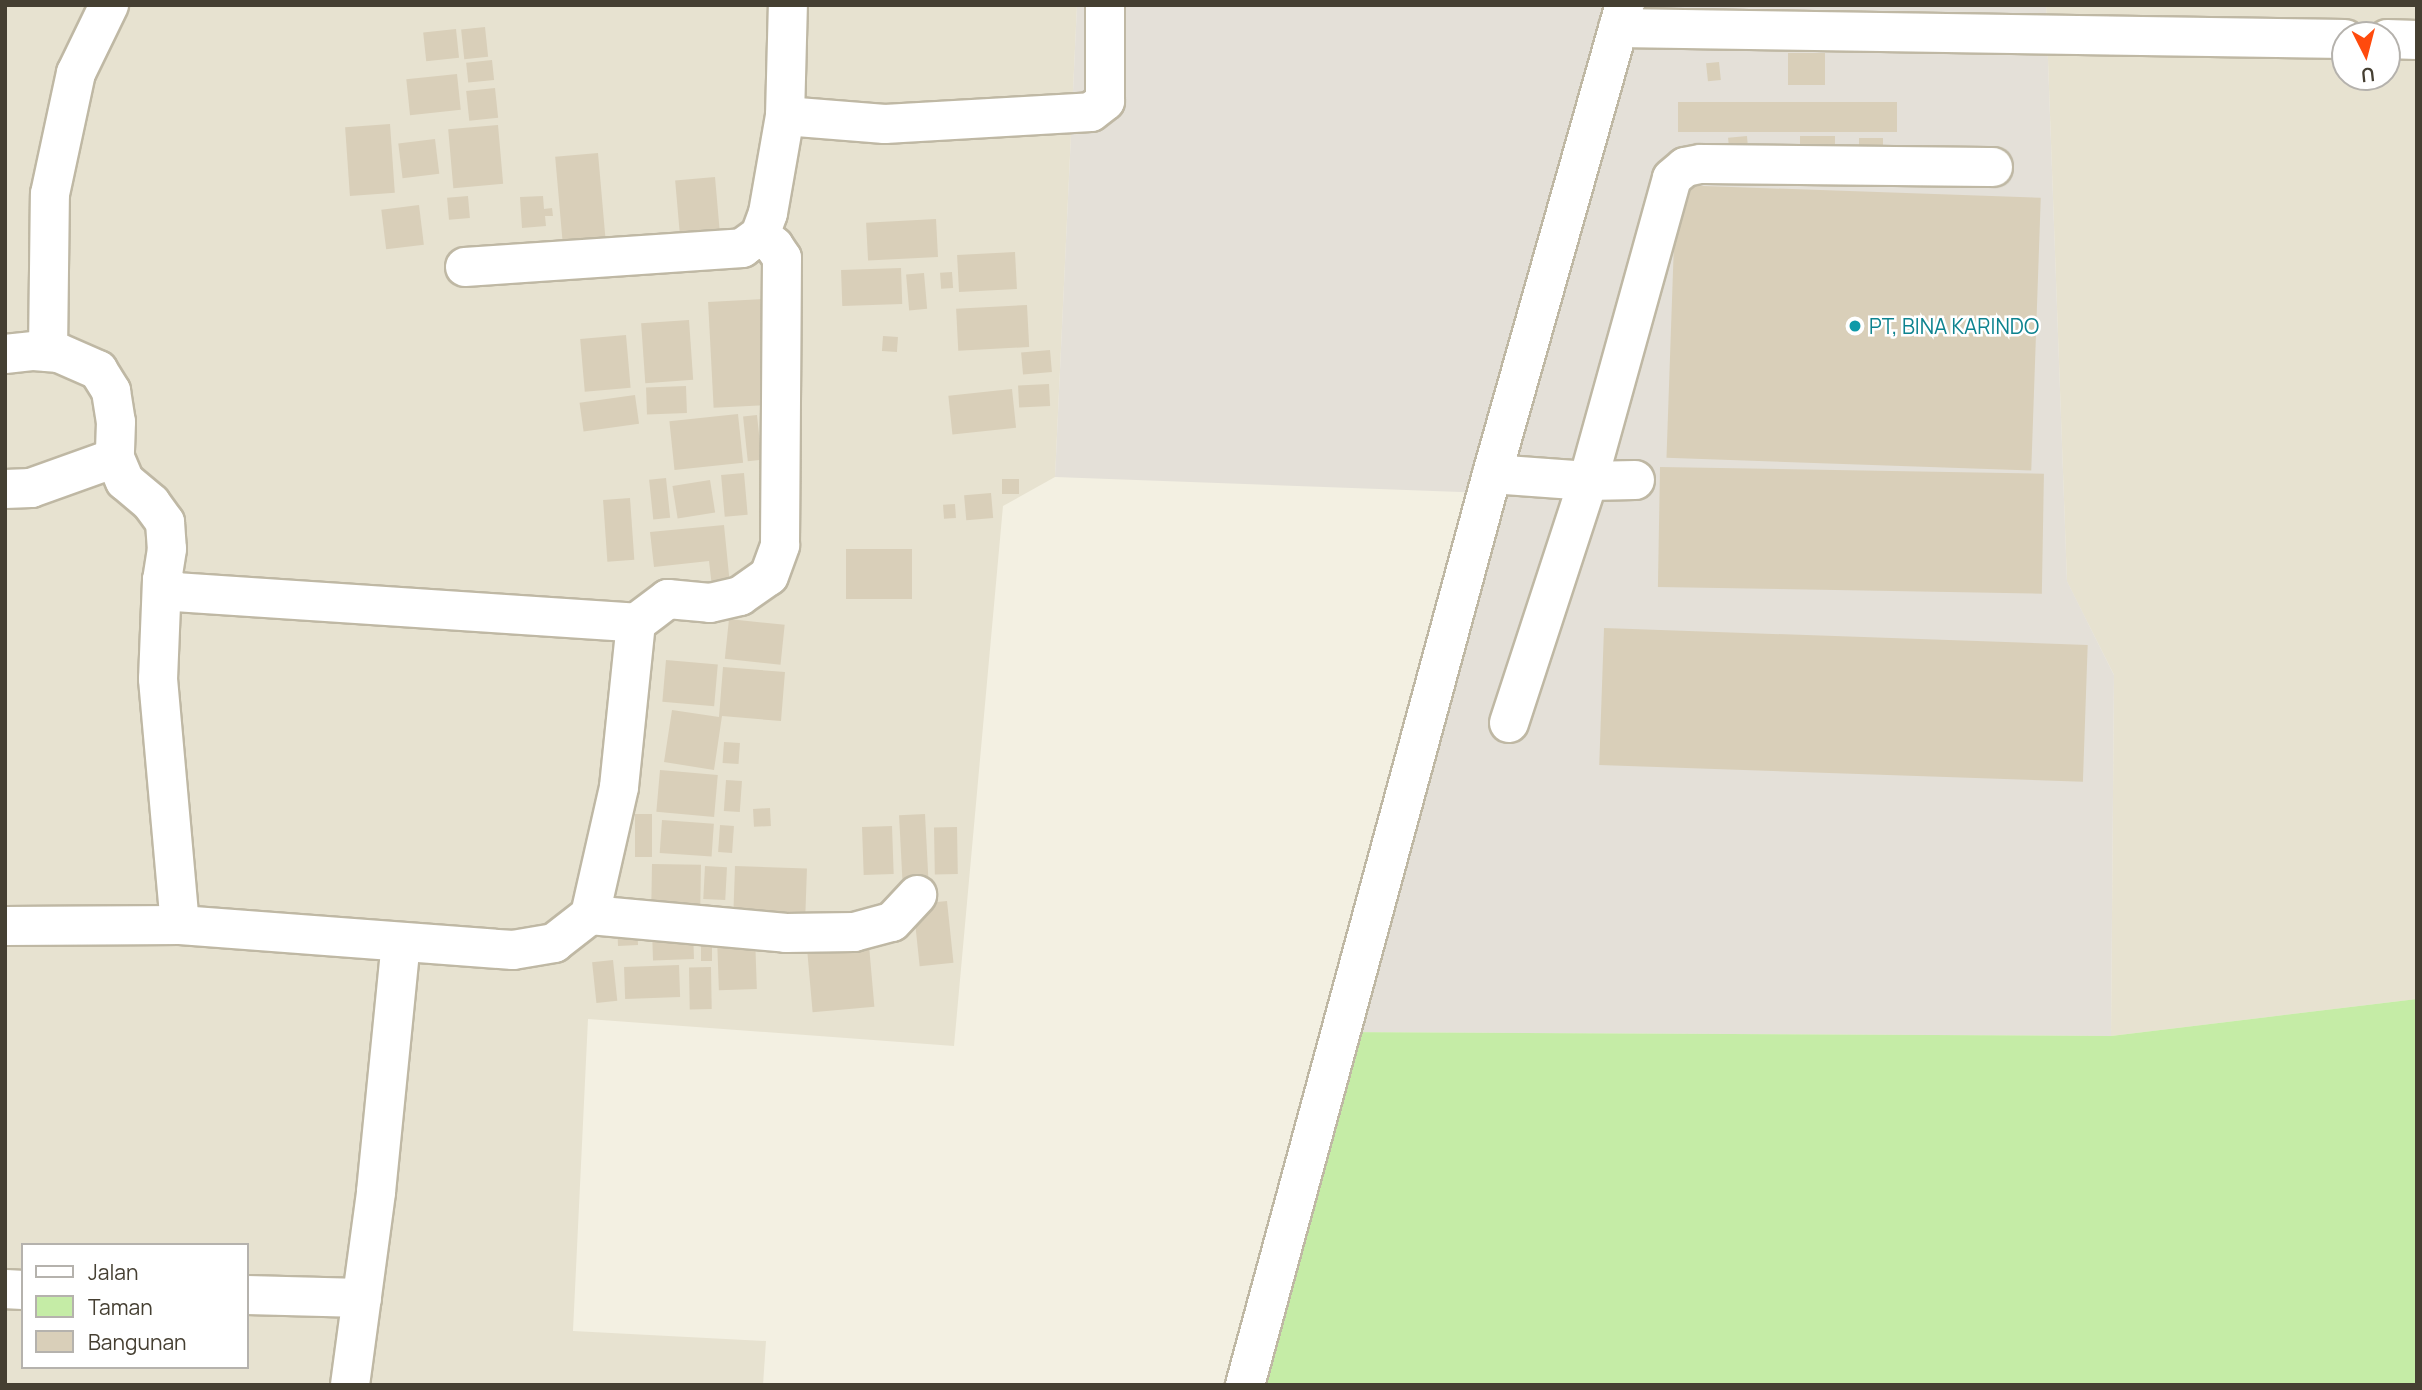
<!DOCTYPE html>
<html>
<head>
<meta charset="utf-8">
<style>
	body { margin:0 }
	#map { position:relative; width:2422px; height:1390px; overflow:hidden; background:#f3f0e2; font-family:Manrope,sans-serif }
	div>[style] { position:absolute }
	[style*='--x'] { left:calc(var(--x)*1px); top:calc(var(--y)*1px); width:calc(var(--w)*1px); rotate:calc(var(--a)*1deg) }
	.residential>* { inset:0; background:#e7e2d0 }
	.industrial>* { inset:0; background:#e4e0d8 }
	.green>* { inset:0; background:#c5eca6 }
	.building>* { inset:0; background:#d9cfb9; transform-origin:0 0 }
	.roads { filter:drop-shadow(2px 0 #bfb8a4) drop-shadow(-2px 0 #bfb8a4) drop-shadow(0 2px #bfb8a4) drop-shadow(0 -2px #bfb8a4) }
	.minor>* { height:38px; margin:-19px; padding:0 19px; transform-origin:19px; border-radius:19px; background:#fff }
	.dots>* { width:19px; height:19px; translate:-50% -50%; box-sizing:border-box; border:4px solid #fff; border-radius:50% }
	span { translate:-50% -50%; white-space:nowrap; text-align:center; line-height:1.15; -webkit-text-stroke:5px #fff; paint-order:stroke }
	.culture-label { font-size:21px; color:#0d838f }
	.left { translate:0 -50%; text-align:left }
	.frame { position:absolute; inset:0; border:7px solid #453f32; pointer-events:none }
	.legend { position:absolute; left:21px; top:1243px; width:228px; height:126px; box-sizing:border-box; background:#fff; border:2px solid #b5b2ad; margin:0; padding:9px 12px; list-style:none; font-size:21px; color:#453f32 }
	.legend li { display:flex; align-items:center; gap:14px; height:35px }
	.legend b { width:35px; border:2px solid #b5b2ad }
	.north { position:absolute; left:2331px; top:21px; width:70px; height:70px; box-sizing:border-box; background:#fff; border:2px solid #b5b2ad; border-radius:50%; rotate:174deg; font-size:19px; font-weight:700; line-height:28px; text-align:center; color:#453f32 }
	.north::after { content:''; display:block; margin:auto; width:24px; height:32px; background:#ff4a0d; clip-path:polygon(50% 0,100% 100%,50% 72%,0 100%) }
</style>
</head>
<body>
<div id="map">
	<div class="residential">
		<i style="clip-path:polygon(evenodd,5px 5px,1077px 5px,1055px 477px,1003px 506px,954px 1046px,588px 1019px,573px 1331px,766px 1341px,763px 1385px,5px 1385px,5px 5px,23px 1245px,247px 1245px,247px 1367px,23px 1367px,23px 1245px)"></i>
		<i style="clip-path:polygon(evenodd,2046px 5px,2417px 5px,2417px 999px,2111px 1036px,2114px 675px,2067px 582px,2046px 5px,2345px 35px,2387px 35px,2387px 77px,2345px 77px,2345px 35px)"></i>
	</div>
	<div class="industrial">
		<i style="clip-path:polygon(1077px 5px,2046px 5px,2067px 581px,2114px 675px,2111px 1036px,1336px 1032px,1488px 493px,1055px 477px)"></i>
	</div>
	<div class="green">
		<i style="clip-path:polygon(2417px 999px,2417px 1385px,1246px 1385px,1336px 1032px,2111px 1036px)"></i>
	</div>
	<div class="building">
		<i style="left:485px;top:27px;width:30px;height:24px;rotate:84deg"></i>
		<i style="left:456px;top:29px;width:29px;height:33px;rotate:84deg"></i>
		<i style="left:1825px;top:53px;width:32px;height:37px;rotate:90deg"></i>
		<i style="left:492px;top:60px;width:20px;height:26px;rotate:84deg"></i>
		<i style="left:1719px;top:62px;width:18px;height:13px;rotate:84deg"></i>
		<i style="left:457px;top:74px;width:36px;height:51px;rotate:84deg"></i>
		<i style="left:495px;top:88px;width:30px;height:29px;rotate:84deg"></i>
		<i style="left:1678px;top:102px;width:219px;height:30px"></i>
		<i style="left:390px;top:124px;width:69px;height:45px;rotate:86deg"></i>
		<i style="left:498px;top:125px;width:59px;height:50px;rotate:85deg"></i>
		<i style="left:1747px;top:136px;width:12px;height:19px;rotate:85deg"></i>
		<i style="left:1835px;top:136px;width:11px;height:35px;rotate:90deg"></i>
		<i style="left:1883px;top:138px;width:11px;height:24px;rotate:90deg"></i>
		<i style="left:435px;top:139px;width:35px;height:37px;rotate:83deg"></i>
		<i style="left:598px;top:153px;width:87px;height:43px;rotate:85deg"></i>
		<i style="left:715px;top:177px;width:60px;height:40px;rotate:85deg"></i>
		<i style="left:1676px;top:185px;width:365px;height:273px;rotate:2deg"></i>
		<i style="left:468px;top:196px;width:22px;height:21px;rotate:85deg"></i>
		<i style="clip-path:polygon(543px 196px,544px 209px,552px 208px,553px 216px,545px 216px,546px 226px,522px 228px,520px 197px)"></i>
		<i style="left:419px;top:205px;width:40px;height:38px;rotate:83deg"></i>
		<i style="left:936px;top:219px;width:38px;height:70px;rotate:87deg"></i>
		<i style="left:1015px;top:252px;width:37px;height:58px;rotate:87deg"></i>
		<i style="left:901px;top:268px;width:36px;height:60px;rotate:88deg"></i>
		<i style="left:952px;top:272px;width:16px;height:12px;rotate:86deg"></i>
		<i style="left:924px;top:273px;width:36px;height:18px;rotate:85deg"></i>
		<i style="left:764px;top:299px;width:106px;height:56px;rotate:87deg"></i>
		<i style="left:1027px;top:305px;width:42px;height:71px;rotate:87deg"></i>
		<i style="left:689px;top:320px;width:60px;height:48px;rotate:86deg"></i>
		<i style="left:626px;top:335px;width:53px;height:46px;rotate:85deg"></i>
		<i style="left:883px;top:336px;width:15px;height:15px;rotate:4deg"></i>
		<i style="left:1050px;top:350px;width:22px;height:29px;rotate:85deg"></i>
		<i style="left:1049px;top:384px;width:22px;height:31px;rotate:87deg"></i>
		<i style="left:686px;top:386px;width:27px;height:40px;rotate:88deg"></i>
		<i style="left:1012px;top:389px;width:39px;height:64px;rotate:84deg"></i>
		<i style="left:635px;top:395px;width:29px;height:56px;rotate:82deg"></i>
		<i style="left:738px;top:414px;width:49px;height:69px;rotate:84deg"></i>
		<i style="left:757px;top:415px;width:45px;height:14px;rotate:84deg"></i>
		<i style="left:1660px;top:467px;width:384px;height:120px;rotate:1deg"></i>
		<i style="left:744px;top:473px;width:42px;height:23px;rotate:85deg"></i>
		<i style="left:666px;top:478px;width:40px;height:17px;rotate:84deg"></i>
		<i style="left:1019px;top:479px;width:15px;height:17px;rotate:90deg"></i>
		<i style="left:710px;top:480px;width:33px;height:38px;rotate:81deg"></i>
		<i style="left:991px;top:493px;width:25px;height:27px;rotate:85deg"></i>
		<i style="left:630px;top:498px;width:62px;height:27px;rotate:86deg"></i>
		<i style="left:955px;top:504px;width:14px;height:12px;rotate:86deg"></i>
		<i style="clip-path:polygon(724px 525px,730px 585px,712px 587px,709px 561px,654px 567px,650px 532px)"></i>
		<i style="left:846px;top:549px;width:66px;height:50px"></i>
		<i style="left:729px;top:619px;width:56px;height:40px;rotate:6deg"></i>
		<i style="left:1604px;top:628px;width:484px;height:137px;rotate:2deg"></i>
		<i style="left:666px;top:660px;width:52px;height:42px;rotate:5deg"></i>
		<i style="clip-path:polygon(723px 667px,785px 672px,781px 721px,722px 716px,714px 770px,664px 762px,672px 710px,719px 717px)"></i>
		<i style="left:724px;top:742px;width:16px;height:21px;rotate:4deg"></i>
		<i style="left:660px;top:770px;width:58px;height:42px;rotate:5deg"></i>
		<i style="left:726px;top:780px;width:16px;height:31px;rotate:4deg"></i>
		<i style="left:770px;top:808px;width:18px;height:17px;rotate:87deg"></i>
		<i style="left:635px;top:814px;width:17px;height:43px"></i>
		<i style="left:925px;top:814px;width:65px;height:26px;rotate:87deg"></i>
		<i style="left:662px;top:820px;width:52px;height:33px;rotate:4deg"></i>
		<i style="left:720px;top:825px;width:14px;height:27px;rotate:4deg"></i>
		<i style="left:892px;top:826px;width:48px;height:30px;rotate:88deg"></i>
		<i style="left:957px;top:827px;width:47px;height:23px;rotate:89deg"></i>
		<i style="left:652px;top:864px;width:49px;height:42px;rotate:1deg"></i>
		<i style="left:705px;top:866px;width:22px;height:33px;rotate:3deg"></i>
		<i style="left:735px;top:866px;width:72px;height:52px;rotate:2deg"></i>
		<i style="left:947px;top:901px;width:62px;height:34px;rotate:84deg"></i>
		<i style="left:637px;top:925px;width:20px;height:20px;rotate:87deg"></i>
		<i style="left:693px;top:930px;width:29px;height:41px;rotate:88deg"></i>
		<i style="left:868px;top:934px;width:73px;height:62px;rotate:85deg"></i>
		<i style="left:755px;top:936px;width:53px;height:38px;rotate:88deg"></i>
		<i style="left:701px;top:945px;width:11px;height:16px"></i>
		<i style="left:613px;top:960px;width:41px;height:21px;rotate:84deg"></i>
		<i style="left:679px;top:965px;width:32px;height:55px;rotate:88deg"></i>
		<i style="left:711px;top:967px;width:42px;height:22px;rotate:89deg"></i>
	</div>
	<div class="roads">
		<div class="minor">
			<i style="--x:1618;--y:28;--w:727;--a:0.87"></i>
			<i style="--x:2387;--y:39;--w:30;--a:2"></i>
			<i style="--x:785;--y:116;--w:100;--a:4.6"></i>
			<i style="--x:885;--y:124;--w:206;--a:-3.3"></i>
			<i style="--x:1091;--y:112;--w:18;--a:-38"></i>
			<i style="--x:1105;--y:101;--w:96;--a:-90"></i>
			<i style="--x:465;--y:267;--w:278;--a:-3.9"></i>
			<i style="--x:742;--y:248;--w:22;--a:-36"></i>
			<i style="--x:760;--y:235;--w:23;--a:-70"></i>
			<i style="--x:768;--y:213;--w:98;--a:-80.1"></i>
			<i style="--x:785;--y:116;--w:111;--a:-88.5"></i>
			<i style="--x:48;--y:352;--w:158;--a:-89.3"></i>
			<i style="--x:50;--y:194;--w:124;--a:-77.9"></i>
			<i style="--x:76;--y:73;--w:76;--a:-64.1"></i>
			<i style="--x:5;--y:354;--w:29;--a:-6"></i>
			<i style="--x:34;--y:351;--w:25;--a:5"></i>
			<i style="--x:59;--y:353;--w:43;--a:23.6"></i>
			<i style="--x:98;--y:370;--w:25;--a:58"></i>
			<i style="--x:111;--y:391;--w:31;--a:81"></i>
			<i style="--x:116;--y:422;--w:36;--a:92"></i>
			<i style="--x:115;--y:458;--w:25;--a:67"></i>
			<i style="--x:125;--y:481;--w:34;--a:40"></i>
			<i style="--x:151;--y:503;--w:24;--a:54"></i>
			<i style="--x:165;--y:522;--w:27;--a:86"></i>
			<i style="--x:167;--y:549;--w:31;--a:99"></i>
			<i style="--x:162;--y:580;--w:18;--a:43"></i>
			<i style="--x:175;--y:592;--w:462;--a:3.8"></i>
			<i style="--x:636;--y:623;--w:40;--a:-37"></i>
			<i style="--x:668;--y:599;--w:42;--a:5.4"></i>
			<i style="--x:710;--y:603;--w:31;--a:-13"></i>
			<i style="--x:740;--y:596;--w:35;--a:-35"></i>
			<i style="--x:769;--y:576;--w:33;--a:-70"></i>
			<i style="--x:780;--y:545;--w:287;--a:-89.6"></i>
			<i style="--x:782;--y:258;--w:14;--a:-124"></i>
			<i style="--x:774;--y:246;--w:18;--a:-142"></i>
			<i style="--x:1492;--y:474;--w:96;--a:4.2"></i>
			<i style="--x:1588;--y:481;--w:47;--a:-1.2"></i>
			<i style="--x:5;--y:489;--w:26;--a:-2"></i>
			<i style="--x:31;--y:488;--w:89;--a:-19.7"></i>
			<i style="--x:162;--y:580;--w:99;--a:92.3"></i>
			<i style="--x:158;--y:679;--w:247;--a:84.9"></i>
			<i style="--x:1509;--y:723;--w:255;--a:-71.9"></i>
			<i style="--x:1588;--y:481;--w:314;--a:-74.5"></i>
			<i style="--x:1672;--y:178;--w:17;--a:-40"></i>
			<i style="--x:1685;--y:167;--w:16;--a:-11"></i>
			<i style="--x:1701;--y:164;--w:292;--a:0.6"></i>
			<i style="--x:590;--y:915;--w:197;--a:5.2"></i>
			<i style="--x:786;--y:933;--w:68;--a:-0.8"></i>
			<i style="--x:854;--y:932;--w:39;--a:-15"></i>
			<i style="--x:892;--y:922;--w:37;--a:-47"></i>
			<i style="--x:5;--y:926;--w:175;--a:-0.3"></i>
			<i style="--x:180;--y:925;--w:334;--a:4.3"></i>
			<i style="--x:513;--y:950;--w:42;--a:-9.7"></i>
			<i style="--x:554;--y:943;--w:46;--a:-37.9"></i>
			<i style="--x:590;--y:915;--w:131;--a:-77.2"></i>
			<i style="--x:619;--y:787;--w:165;--a:-84.1"></i>
			<i style="--x:5;--y:1289;--w:18;--a:3"></i>
			<i style="--x:247;--y:1295;--w:115;--a:1.5"></i>
			<i style="--x:350;--y:1385;--w:195;--a:-82.3"></i>
			<i style="--x:376;--y:1192;--w:250;--a:-84.3"></i>
			<i style="--x:1245;--y:1385;--w:944;--a:-74.83"></i>
			<i style="--x:1492;--y:474;--w:487;--a:-74.2"></i>
		</div>
	</div>
	<div class="dots">
		<i style="left:1855px;top:326px;background:#0f9aa8"></i>
	</div>
	<div class="culture-label">
		<span class="left" style="left:1869px;top:326px">PT, BINA KARINDO</span>
	</div>
	<div class="frame"></div>
	<ul class="legend">
	<li><b style="height:9px;background:#fff"></b>Jalan</li>
	<li><b style="height:19px;background:#c5eca6"></b>Taman</li>
	<li><b style="height:19px;background:#d9cfb9"></b>Bangunan</li>
	</ul>
	<div class="north">U</div>
</div>
</body>
</html>
